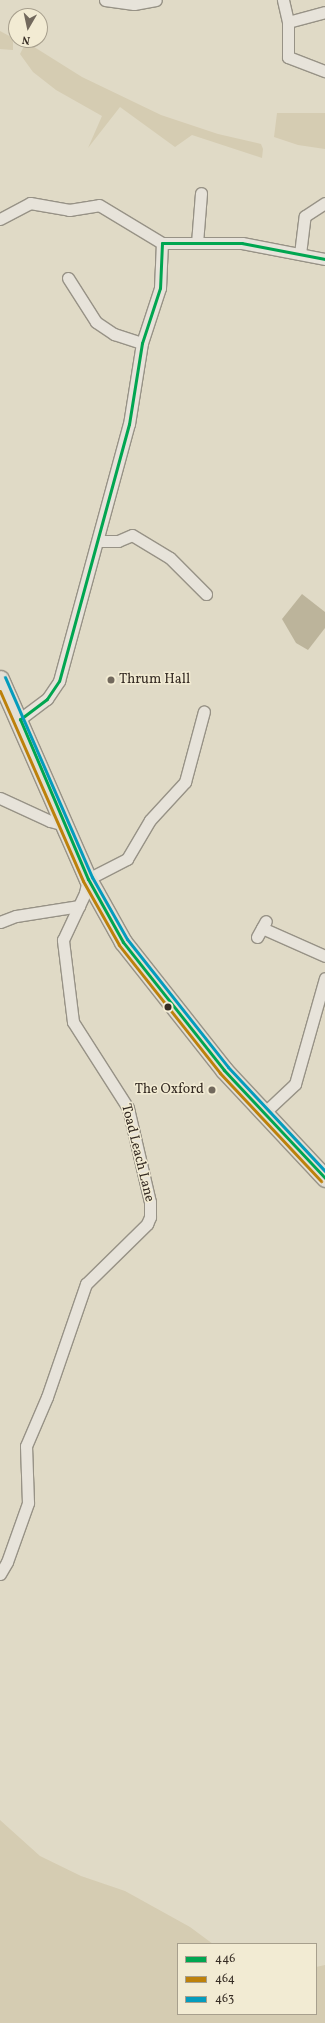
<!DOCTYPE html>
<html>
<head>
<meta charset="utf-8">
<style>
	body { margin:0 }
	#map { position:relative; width:325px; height:2023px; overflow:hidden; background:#e0dac6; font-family:Vollkorn,serif }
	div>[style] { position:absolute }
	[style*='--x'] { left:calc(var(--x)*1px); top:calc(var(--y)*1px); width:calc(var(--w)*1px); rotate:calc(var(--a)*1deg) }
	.green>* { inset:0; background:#d5ccb2 }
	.water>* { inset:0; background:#bcb49b }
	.roads { filter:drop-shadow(1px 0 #979286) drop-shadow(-1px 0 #979286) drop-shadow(0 1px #979286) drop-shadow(0 -1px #979286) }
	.street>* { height:11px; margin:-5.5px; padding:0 5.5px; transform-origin:5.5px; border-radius:5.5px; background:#e7e3da }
	.primary>* { height:17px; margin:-8.5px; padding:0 8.5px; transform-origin:8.5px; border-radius:8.5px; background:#e3dfd4 }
	.bus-1>* { height:3px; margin:-1.5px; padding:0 1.5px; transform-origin:1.5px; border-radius:1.5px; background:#00a651 }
	.bus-2>* { height:3px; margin:-1.5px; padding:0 1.5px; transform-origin:1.5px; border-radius:1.5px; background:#bd810b }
	.bus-3>* { height:3px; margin:-1.5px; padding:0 1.5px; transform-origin:1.5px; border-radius:1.5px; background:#059cbd }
	.dots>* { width:11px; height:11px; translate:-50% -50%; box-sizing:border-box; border:2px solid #f2ebd3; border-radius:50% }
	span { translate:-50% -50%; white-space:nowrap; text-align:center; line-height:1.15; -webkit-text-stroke:3px #f2ebd3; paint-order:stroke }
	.poi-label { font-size:14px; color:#362c24 }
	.left { translate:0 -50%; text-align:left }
	.right { translate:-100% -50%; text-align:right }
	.street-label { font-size:14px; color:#362c24 }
	.legend { position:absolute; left:177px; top:1943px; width:140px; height:72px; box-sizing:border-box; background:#f2ebd3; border:1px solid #a79f8d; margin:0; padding:5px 7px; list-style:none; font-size:12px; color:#362c24 }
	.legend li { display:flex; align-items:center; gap:8px; height:20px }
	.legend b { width:20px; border:1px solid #a79f8d }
	.north { position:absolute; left:8px; top:8px; width:40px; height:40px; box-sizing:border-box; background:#f2ebd3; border:1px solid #a79f8d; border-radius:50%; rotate:189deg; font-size:11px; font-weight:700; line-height:16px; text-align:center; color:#362c24 }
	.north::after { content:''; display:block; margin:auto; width:14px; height:18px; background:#72695d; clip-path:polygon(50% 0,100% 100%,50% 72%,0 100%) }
</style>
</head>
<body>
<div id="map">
	<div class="green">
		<i style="clip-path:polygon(0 31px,13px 38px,13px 50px,0 49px)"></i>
		<i style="clip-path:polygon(31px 45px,82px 77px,161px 115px,218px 134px,261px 144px,263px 149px,262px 158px,192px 135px,175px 147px,120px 107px,88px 148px,102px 116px,56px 90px,33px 72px,20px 54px,23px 48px)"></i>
		<i style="clip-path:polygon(277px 113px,325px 113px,325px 149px,298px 145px,274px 137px)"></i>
		<i style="clip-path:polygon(0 1820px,40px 1856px,81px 1876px,125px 1891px,190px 1927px,213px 1944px,178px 1944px,178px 2014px,316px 2014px,316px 1967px,325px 1965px,325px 2023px,0 2023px)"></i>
	</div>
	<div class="water">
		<i style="clip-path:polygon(302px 594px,325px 612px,325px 628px,308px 650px,296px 643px,282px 619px)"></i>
	</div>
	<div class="roads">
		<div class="street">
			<i style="--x:105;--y:0;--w:29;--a:8"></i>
			<i style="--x:134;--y:4;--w:22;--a:-10"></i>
			<i style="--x:283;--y:0;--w:23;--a:77"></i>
			<i style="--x:288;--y:22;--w:35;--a:90"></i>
			<i style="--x:288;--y:57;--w:40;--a:21"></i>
			<i style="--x:288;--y:22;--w:38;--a:-15"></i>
			<i style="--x:0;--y:219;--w:34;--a:-28"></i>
			<i style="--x:30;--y:203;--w:40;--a:10"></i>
			<i style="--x:69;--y:210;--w:30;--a:-9"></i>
			<i style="--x:99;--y:205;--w:74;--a:31.1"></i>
			<i style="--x:162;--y:243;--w:80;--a:0"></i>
			<i style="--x:242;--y:243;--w:85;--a:10.9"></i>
			<i style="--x:197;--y:243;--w:50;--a:-85.4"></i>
			<i style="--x:300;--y:254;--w:38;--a:-83"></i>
			<i style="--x:305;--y:216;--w:24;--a:-33"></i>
			<i style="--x:68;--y:278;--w:52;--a:57.5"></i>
			<i style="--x:96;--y:322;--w:22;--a:34"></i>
			<i style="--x:114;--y:334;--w:29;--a:18"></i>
			<i style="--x:98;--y:541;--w:20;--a:0"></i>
			<i style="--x:118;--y:541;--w:15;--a:-23"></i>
			<i style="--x:132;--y:535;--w:44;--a:31.2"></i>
			<i style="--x:170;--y:558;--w:51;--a:45"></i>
			<i style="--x:20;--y:719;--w:34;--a:-37"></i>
			<i style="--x:47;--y:699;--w:22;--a:-56"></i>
			<i style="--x:59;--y:681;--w:266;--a:-74.8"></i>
			<i style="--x:129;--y:424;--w:82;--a:-80.9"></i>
			<i style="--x:142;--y:343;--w:58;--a:-71.9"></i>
			<i style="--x:160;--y:288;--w:45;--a:-87.5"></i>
			<i style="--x:0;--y:798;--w:55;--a:24.7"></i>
			<i style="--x:50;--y:821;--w:16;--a:15"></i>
			<i style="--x:0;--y:922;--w:17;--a:-21"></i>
			<i style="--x:16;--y:916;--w:64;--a:-9"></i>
			<i style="--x:262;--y:928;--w:69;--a:24"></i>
			<i style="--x:257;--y:937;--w:18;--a:-61"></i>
			<i style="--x:263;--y:1114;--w:44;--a:-43.2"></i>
			<i style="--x:295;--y:1084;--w:110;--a:-74.2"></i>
			<i style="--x:0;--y:1574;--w:14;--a:-60"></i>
			<i style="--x:7;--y:1562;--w:63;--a:-70.4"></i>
			<i style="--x:28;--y:1503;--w:57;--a:-92"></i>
			<i style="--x:26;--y:1446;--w:53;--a:-66.8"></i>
			<i style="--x:47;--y:1397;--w:120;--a:-71"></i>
			<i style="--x:86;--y:1284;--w:86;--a:-44.5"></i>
			<i style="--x:147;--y:1224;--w:8;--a:-67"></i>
			<i style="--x:150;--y:1217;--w:15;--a:-90"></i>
			<i style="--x:150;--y:1202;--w:97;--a:-103.2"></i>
			<i style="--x:128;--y:1108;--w:102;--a:-122.6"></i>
			<i style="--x:73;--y:1022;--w:83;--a:-97"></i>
			<i style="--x:63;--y:940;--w:52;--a:-64.9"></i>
			<i style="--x:85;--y:893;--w:14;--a:-78"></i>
			<i style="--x:88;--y:879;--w:44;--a:-27.1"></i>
			<i style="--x:127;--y:859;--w:45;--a:-59.5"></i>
			<i style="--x:150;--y:820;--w:52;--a:-47.4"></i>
			<i style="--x:185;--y:782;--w:73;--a:-75"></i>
		</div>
		<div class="primary">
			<i style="--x:0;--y:679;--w:219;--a:66.3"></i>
			<i style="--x:88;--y:879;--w:72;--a:60.9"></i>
			<i style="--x:123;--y:942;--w:163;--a:51.7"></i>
			<i style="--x:224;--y:1070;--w:148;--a:46.9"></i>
		</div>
	</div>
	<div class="bus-1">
		<i style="--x:325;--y:259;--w:85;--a:-169.1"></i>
		<i style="--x:242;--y:243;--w:80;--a:180"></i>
		<i style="--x:162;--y:243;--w:45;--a:92.5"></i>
		<i style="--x:160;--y:288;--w:58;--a:108.1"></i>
		<i style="--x:142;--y:343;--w:82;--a:99.1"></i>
		<i style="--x:129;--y:424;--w:266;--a:105.2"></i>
		<i style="--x:59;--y:681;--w:22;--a:124"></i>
		<i style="--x:47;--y:699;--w:34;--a:143"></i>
		<i style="--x:20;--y:719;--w:174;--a:67"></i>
		<i style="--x:88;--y:879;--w:72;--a:60.9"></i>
		<i style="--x:123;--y:942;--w:163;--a:51.7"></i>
		<i style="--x:224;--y:1070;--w:148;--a:46.9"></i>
	</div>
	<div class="bus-2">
		<i style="--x:0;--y:691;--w:207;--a:66.4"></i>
		<i style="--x:83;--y:881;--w:73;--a:60.6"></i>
		<i style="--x:119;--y:945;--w:163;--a:51.7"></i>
		<i style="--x:220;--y:1073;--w:148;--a:46.9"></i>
	</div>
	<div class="bus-3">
		<i style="--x:5;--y:677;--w:218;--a:66.5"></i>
		<i style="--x:92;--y:877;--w:71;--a:60.6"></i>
		<i style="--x:127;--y:939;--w:163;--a:51.7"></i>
		<i style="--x:228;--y:1067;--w:142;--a:47"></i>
	</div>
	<div class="dots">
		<i style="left:111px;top:680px;background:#72695d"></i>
		<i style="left:168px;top:1007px;background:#362c24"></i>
		<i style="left:212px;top:1090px;background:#72695d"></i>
	</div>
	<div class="poi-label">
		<span class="left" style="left:119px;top:680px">Thrum Hall</span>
		<span class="right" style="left:204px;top:1090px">The Oxford</span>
	</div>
	<div class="street-label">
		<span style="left:137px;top:1153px;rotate:76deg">Toad Leach Lane</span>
	</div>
	<ul class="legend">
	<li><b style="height:5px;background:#00a651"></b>446</li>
	<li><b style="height:5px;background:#bd810b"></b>464</li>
	<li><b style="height:5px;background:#059cbd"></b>463</li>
	</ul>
	<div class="north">N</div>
</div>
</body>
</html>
